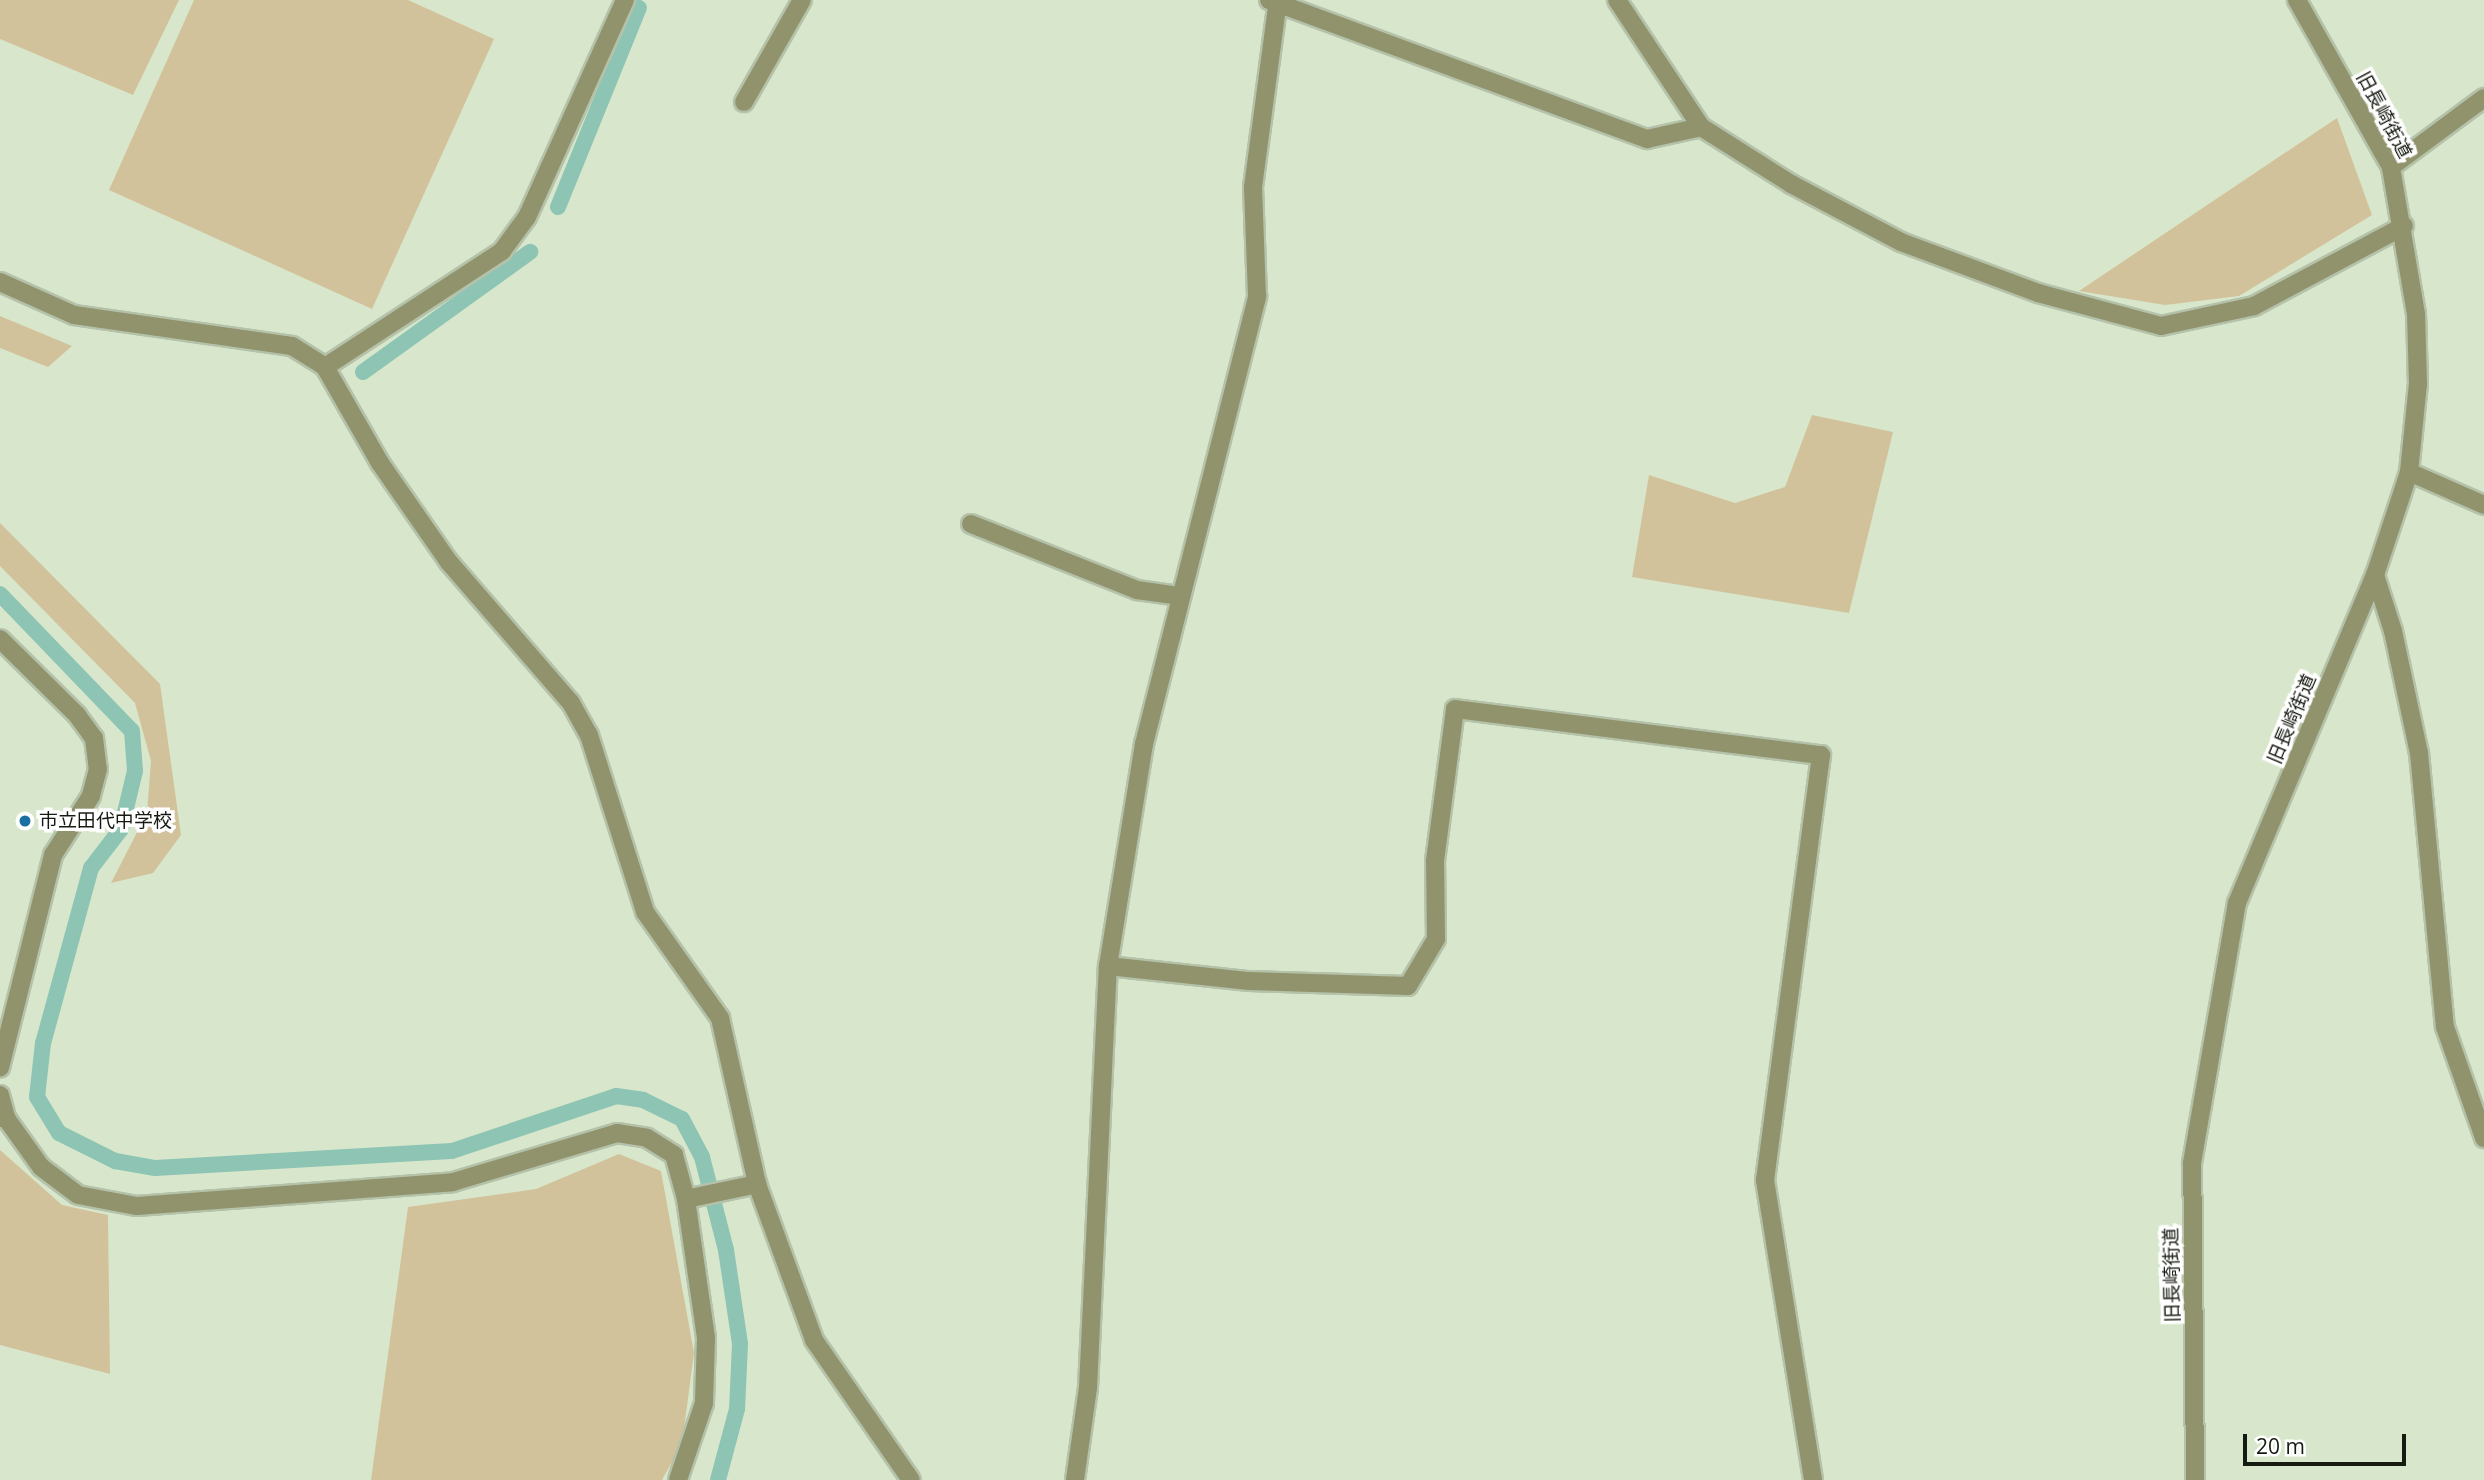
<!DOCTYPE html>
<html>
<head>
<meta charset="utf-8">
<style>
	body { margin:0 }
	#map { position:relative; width:2484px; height:1480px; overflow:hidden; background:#d8e7cb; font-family:"Open Sans","Noto Sans JP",sans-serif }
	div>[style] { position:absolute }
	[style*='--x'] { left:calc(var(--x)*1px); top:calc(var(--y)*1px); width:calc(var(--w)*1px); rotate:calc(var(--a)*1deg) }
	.green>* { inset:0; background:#d2c29b }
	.stream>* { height:16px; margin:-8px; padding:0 8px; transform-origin:8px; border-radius:8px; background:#8dc4b4 }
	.roads { filter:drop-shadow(2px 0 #b5c2aa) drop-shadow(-2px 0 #b5c2aa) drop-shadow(0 2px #b5c2aa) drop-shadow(0 -2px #b5c2aa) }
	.service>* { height:18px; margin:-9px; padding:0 9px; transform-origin:9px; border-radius:9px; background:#91936c }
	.minor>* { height:18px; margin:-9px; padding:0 9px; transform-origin:9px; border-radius:9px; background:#91936c }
	.dots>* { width:19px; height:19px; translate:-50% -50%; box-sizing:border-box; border:4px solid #fff; border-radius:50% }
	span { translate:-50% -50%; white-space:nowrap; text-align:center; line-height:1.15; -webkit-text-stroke:7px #fff; paint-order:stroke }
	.street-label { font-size:19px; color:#161b11 }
	.poi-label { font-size:19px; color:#161b11 }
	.left { translate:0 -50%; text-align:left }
	.scale { position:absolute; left:2243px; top:1434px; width:163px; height:32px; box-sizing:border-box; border:4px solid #161b11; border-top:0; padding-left:9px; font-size:21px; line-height:24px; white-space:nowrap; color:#161b11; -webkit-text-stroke:5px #fff; paint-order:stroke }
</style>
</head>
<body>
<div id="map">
	<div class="green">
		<i style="clip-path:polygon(0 0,179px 0,133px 95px,0 39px)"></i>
		<i style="clip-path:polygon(194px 0,408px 0,494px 39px,372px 309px,109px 190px)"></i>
		<i style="clip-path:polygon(2337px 118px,2372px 215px,2239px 296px,2165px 305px,2079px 291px)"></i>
		<i style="clip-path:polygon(0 316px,72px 346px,48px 367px,0 348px)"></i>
		<i style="clip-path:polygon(1812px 415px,1893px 432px,1849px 613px,1632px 577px,1649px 475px,1735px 503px,1785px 487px)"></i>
		<i style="clip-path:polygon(0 523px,160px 684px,181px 835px,153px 873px,111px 883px,147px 813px,151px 761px,135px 703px,0 566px)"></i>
		<i style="clip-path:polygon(0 1150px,62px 1205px,108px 1215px,110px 1374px,0 1345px)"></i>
		<i style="clip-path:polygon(619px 1154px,661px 1171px,694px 1353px,682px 1444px,662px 1480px,371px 1480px,408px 1207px,536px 1189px)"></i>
	</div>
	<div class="stream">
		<i style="--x:558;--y:207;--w:215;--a:-67.9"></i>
		<i style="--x:363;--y:372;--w:206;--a:-35.7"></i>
		<i style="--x:0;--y:594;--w:190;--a:46.1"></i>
		<i style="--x:132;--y:731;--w:40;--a:85.7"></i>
		<i style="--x:135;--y:771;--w:60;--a:103.6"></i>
		<i style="--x:121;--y:829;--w:49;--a:127.6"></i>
		<i style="--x:91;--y:868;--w:181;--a:105.3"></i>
		<i style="--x:43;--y:1043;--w:54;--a:96.3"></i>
		<i style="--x:37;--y:1097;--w:42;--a:58.6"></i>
		<i style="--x:59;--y:1133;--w:63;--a:26.6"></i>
		<i style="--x:115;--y:1161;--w:41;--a:9.9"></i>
		<i style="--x:155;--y:1168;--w:297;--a:-3.3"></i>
		<i style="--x:452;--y:1151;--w:173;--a:-18.5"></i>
		<i style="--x:616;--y:1096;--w:27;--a:8"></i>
		<i style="--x:643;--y:1100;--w:43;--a:26"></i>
		<i style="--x:682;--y:1119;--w:43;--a:62.2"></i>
		<i style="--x:702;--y:1157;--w:96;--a:75.5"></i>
		<i style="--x:726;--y:1250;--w:95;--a:81.5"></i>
		<i style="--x:740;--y:1344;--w:65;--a:92.6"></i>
		<i style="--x:737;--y:1409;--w:73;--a:105"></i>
	</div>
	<div class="roads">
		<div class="service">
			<i style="--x:744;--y:102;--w:117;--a:-60.4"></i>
			<i style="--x:971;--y:524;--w:179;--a:21.7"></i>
			<i style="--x:1137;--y:590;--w:42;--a:8.1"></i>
		</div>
		<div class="minor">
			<i style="--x:1269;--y:0;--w:403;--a:20.2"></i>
			<i style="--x:1647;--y:139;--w:55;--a:-12.5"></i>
			<i style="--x:1701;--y:127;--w:107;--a:32.3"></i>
			<i style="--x:1791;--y:184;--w:124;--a:27.8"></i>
			<i style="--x:1901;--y:242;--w:146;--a:20.4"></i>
			<i style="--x:2038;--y:293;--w:127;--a:15"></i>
			<i style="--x:2161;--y:326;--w:95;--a:-12.1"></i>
			<i style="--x:2254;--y:306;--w:170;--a:-28.1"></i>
			<i style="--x:1617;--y:0;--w:152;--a:56.5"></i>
			<i style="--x:2391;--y:167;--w:116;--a:-36.6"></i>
			<i style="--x:0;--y:282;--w:81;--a:24"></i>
			<i style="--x:74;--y:315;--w:220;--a:8.1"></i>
			<i style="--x:292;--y:346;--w:39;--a:32"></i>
			<i style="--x:325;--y:367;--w:111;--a:60.2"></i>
			<i style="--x:380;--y:463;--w:119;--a:55.2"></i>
			<i style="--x:448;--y:561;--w:188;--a:49.1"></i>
			<i style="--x:571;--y:703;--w:37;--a:61"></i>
			<i style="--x:589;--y:735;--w:186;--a:72.4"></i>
			<i style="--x:645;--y:912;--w:130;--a:54.7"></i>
			<i style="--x:720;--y:1018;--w:170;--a:77.4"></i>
			<i style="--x:757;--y:1184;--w:166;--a:69.9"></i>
			<i style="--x:814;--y:1340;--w:170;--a:55.3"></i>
			<i style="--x:325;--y:367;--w:212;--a:-33.2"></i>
			<i style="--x:502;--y:251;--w:42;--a:-53.7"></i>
			<i style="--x:527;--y:217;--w:238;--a:-65.7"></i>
			<i style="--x:2409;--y:472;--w:82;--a:23.7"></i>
			<i style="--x:2375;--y:575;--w:59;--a:72.2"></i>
			<i style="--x:2393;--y:631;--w:125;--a:78"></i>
			<i style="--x:2419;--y:753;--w:275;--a:84.6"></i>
			<i style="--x:2445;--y:1027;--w:118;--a:70.6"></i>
			<i style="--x:0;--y:639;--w:108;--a:44.6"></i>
			<i style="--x:77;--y:715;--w:29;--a:54"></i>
			<i style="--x:94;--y:738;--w:31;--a:83"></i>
			<i style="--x:98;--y:769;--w:28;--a:105"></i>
			<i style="--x:91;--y:796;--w:70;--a:122.8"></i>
			<i style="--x:53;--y:855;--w:219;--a:104"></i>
			<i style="--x:1108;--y:966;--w:142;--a:6.1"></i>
			<i style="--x:1249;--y:981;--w:159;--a:1.8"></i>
			<i style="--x:1408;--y:986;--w:55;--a:-59.2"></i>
			<i style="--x:1436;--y:939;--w:78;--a:-90.7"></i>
			<i style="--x:1435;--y:861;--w:153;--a:-82.5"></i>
			<i style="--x:1455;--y:709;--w:369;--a:7.2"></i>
			<i style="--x:1821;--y:755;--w:429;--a:97.5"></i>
			<i style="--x:1765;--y:1180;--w:304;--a:80.9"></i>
			<i style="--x:0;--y:1095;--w:24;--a:75"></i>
			<i style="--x:6;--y:1118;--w:6;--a:180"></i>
			<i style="--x:6;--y:1118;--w:60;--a:54.5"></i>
			<i style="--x:41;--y:1167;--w:46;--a:37.1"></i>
			<i style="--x:78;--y:1195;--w:60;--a:10.6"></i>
			<i style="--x:137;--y:1206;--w:317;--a:-4.3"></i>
			<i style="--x:453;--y:1182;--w:171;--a:-16.6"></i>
			<i style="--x:617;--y:1133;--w:30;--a:9"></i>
			<i style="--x:647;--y:1138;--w:32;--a:32"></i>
			<i style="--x:674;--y:1155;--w:46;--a:74.7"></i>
			<i style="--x:686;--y:1199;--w:140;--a:81.8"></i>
			<i style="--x:706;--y:1338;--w:65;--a:91.8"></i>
			<i style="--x:704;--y:1403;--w:81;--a:108.7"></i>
			<i style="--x:686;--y:1199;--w:73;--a:-11.9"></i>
			<i style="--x:1075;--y:1480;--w:93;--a:-82"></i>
			<i style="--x:1088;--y:1388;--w:422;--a:-87.3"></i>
			<i style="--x:1108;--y:966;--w:225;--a:-80.8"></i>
			<i style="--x:1144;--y:744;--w:462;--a:-75.8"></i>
			<i style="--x:1257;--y:296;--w:109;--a:-92.1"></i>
			<i style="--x:1253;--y:187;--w:183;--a:-82.4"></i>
			<i style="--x:2195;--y:1480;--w:317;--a:-90.5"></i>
			<i style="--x:2192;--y:1163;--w:264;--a:-80.2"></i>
			<i style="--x:2237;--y:903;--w:356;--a:-67.2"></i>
			<i style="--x:2375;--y:575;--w:108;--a:-71.7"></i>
			<i style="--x:2409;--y:472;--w:88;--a:-84.2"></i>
			<i style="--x:2418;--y:384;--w:70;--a:-91.6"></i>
			<i style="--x:2416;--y:314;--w:149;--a:-99.7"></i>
			<i style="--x:2391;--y:167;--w:192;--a:-119.4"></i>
		</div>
	</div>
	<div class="dots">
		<i style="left:25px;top:821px;background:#1a71a1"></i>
	</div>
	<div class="street-label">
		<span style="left:2384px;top:115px;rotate:62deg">旧長崎街道</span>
		<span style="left:2292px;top:719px;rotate:-67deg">旧長崎街道</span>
		<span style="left:2172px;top:1275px;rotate:-91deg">旧長崎街道</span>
	</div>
	<div class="poi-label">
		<span class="left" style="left:39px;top:821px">市立田代中学校</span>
	</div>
	<div class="scale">20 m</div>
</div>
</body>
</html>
